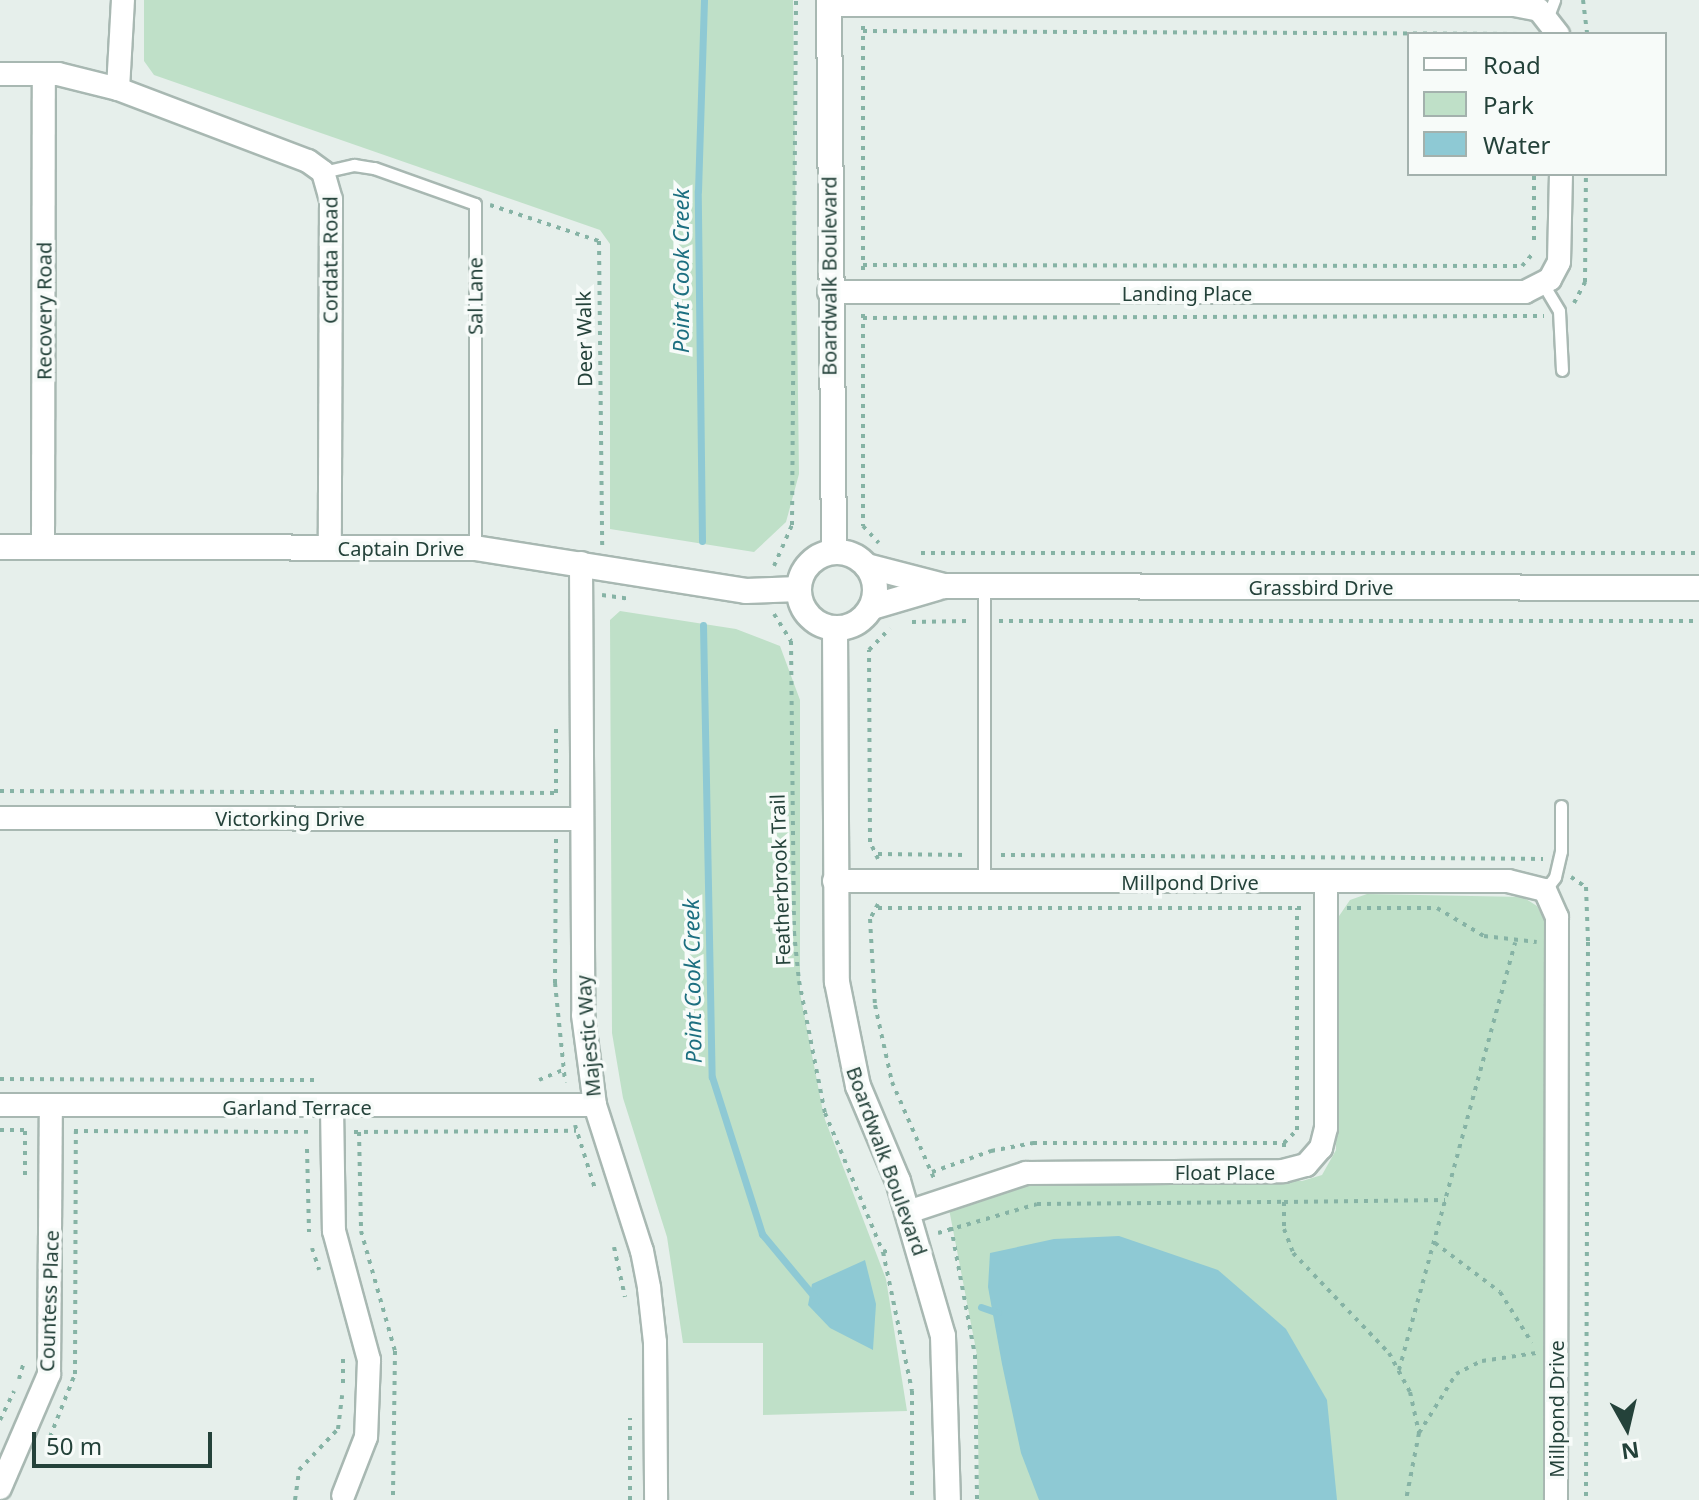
<!DOCTYPE html>
<html>
<head>
<meta charset="utf-8">
<style>
	body { margin:0 }
	#map { position:relative; width:1699px; height:1500px; overflow:hidden; background:#e6efeb; font-family:"Noto Sans",sans-serif }
	div>[style] { position:absolute }
	[style*='--x'] { left:calc(var(--x)*1px); top:calc(var(--y)*1px); width:calc(var(--w)*1px); rotate:calc(var(--a)*1deg) }
	.green>* { inset:0; background:#bfe0c8 }
	.water>* { inset:0; background:#8ec9d4 }
	.stream>* { height:7px; margin:-3.5px; padding:0 3.5px; transform-origin:3.5px; border-radius:3.5px; background:#8ec9d4 }
	.path>* { height:4px; margin-top:-2px; transform-origin:0; background:repeating-linear-gradient(90deg,#86b3a5 0 4px,transparent 0 10px) }
	.roads { filter:drop-shadow(2px 0 #a8b8b2) drop-shadow(-2px 0 #a8b8b2) drop-shadow(0 2px #a8b8b2) drop-shadow(0 -2px #a8b8b2) }
	.lane>* { height:11px; margin:-5.5px; padding:0 5.5px; transform-origin:5.5px; border-radius:5.5px; background:#fff }
	.street>* { height:22px; margin:-11px; padding:0 11px; transform-origin:11px; border-radius:11px; background:#fff }
	.secondary>* { height:24px; margin:-12px; padding:0 12px; transform-origin:12px; border-radius:12px; background:#fff }
	.secondary>.ring { margin:-12px; padding:0; box-sizing:content-box; background:none; border:24px solid #fff; border-radius:50% }
	span { translate:-50% -50%; white-space:nowrap; text-align:center; line-height:1.15; -webkit-text-stroke:7px #f7fbf9; paint-order:stroke }
	.street-label { font-size:20px; color:#24423a }
	.water-label { font-size:22px; color:#1c6f80; font-style:italic }
	.legend { position:absolute; left:1407px; top:32px; width:260px; height:144px; box-sizing:border-box; background:#f7fbf9; border:2px solid #a3b1ad; margin:0; padding:10px 14px; list-style:none; font-size:24px; color:#24423a }
	.legend li { display:flex; align-items:center; gap:16px; height:40px }
	.legend b { width:40px; border:2px solid #a3b1ad }
	.north { position:absolute; left:1587px; top:1388px; width:80px; height:80px; -webkit-text-stroke:6px #f7fbf9; paint-order:stroke; rotate:172deg; font-size:22px; font-weight:700; line-height:32px; text-align:center; color:#24423a }
	.north::after { content:''; display:block; margin:auto; width:28px; height:36px; background:#24423a; clip-path:polygon(50% 0,100% 100%,50% 72%,0 100%) }
	.scale { position:absolute; left:32px; top:1432px; width:180px; height:36px; box-sizing:border-box; border:4px solid #24423a; border-top:0; padding-left:10px; font-size:24px; line-height:28px; white-space:nowrap; color:#24423a; -webkit-text-stroke:6px #f7fbf9; paint-order:stroke }
</style>
</head>
<body>
<div id="map">
	<div class="green">
		<i style="clip-path:polygon(144px 0,793px 0,799px 474px,786px 522px,754px 552px,610px 529px,610px 244px,600px 230px,154px 75px,144px 61px)"></i>
		<i style="clip-path:polygon(620px 611px,736px 629px,780px 646px,800px 700px,800px 993px,824px 1117px,886px 1279px,907px 1411px,763px 1415px,763px 1343px,683px 1343px,667px 1237px,623px 1098px,612px 1033px,610px 620px)"></i>
		<i style="clip-path:polygon(1367px 894px,1523px 897px,1537px 906px,1546px 923px,1546px 1500px,979px 1500px,977px 1355px,949px 1209px,1032px 1183px,1302px 1181px,1322px 1175px,1336px 1150px,1337px 919px,1350px 900px)"></i>
	</div>
	<div class="water">
		<i style="clip-path:polygon(1119px 1236px,1218px 1270px,1286px 1329px,1327px 1400px,1337px 1500px,1039px 1500px,1021px 1453px,1002px 1364px,988px 1287px,990px 1253px,1054px 1239px)"></i>
		<i style="clip-path:polygon(865px 1260px,876px 1304px,873px 1350px,830px 1328px,808px 1305px,812px 1284px)"></i>
	</div>
	<div class="stream">
		<i style="--x:702;--y:541;--w:350;--a:-90.7"></i>
		<i style="--x:698;--y:191;--w:191;--a:-88.2"></i>
		<i style="--x:703;--y:625;--w:452;--a:88.9"></i>
		<i style="--x:712;--y:1077;--w:165;--a:72.3"></i>
		<i style="--x:762;--y:1234;--w:86;--a:50.2"></i>
		<i style="--x:981;--y:1307;--w:18;--a:19"></i>
	</div>
	<div class="path">
		<i style="--x:1583;--y:0;--w:34;--a:83"></i>
		<i style="--x:863;--y:31;--w:661;--a:0.26"></i>
		<i style="--x:490;--y:205;--w:115;--a:18.3"></i>
		<i style="--x:599;--y:241;--w:304;--a:89.4"></i>
		<i style="--x:1534;--y:240;--w:66;--a:-90"></i>
		<i style="--x:863;--y:265;--w:659;--a:0.09"></i>
		<i style="--x:1522;--y:266;--w:18;--a:-49"></i>
		<i style="--x:863;--y:270;--w:244;--a:-90"></i>
		<i style="--x:1574;--y:303;--w:24;--a:-62"></i>
		<i style="--x:1585;--y:282;--w:107;--a:-89.5"></i>
		<i style="--x:863;--y:314;--w:212;--a:90"></i>
		<i style="--x:863;--y:526;--w:23;--a:47"></i>
		<i style="--x:863;--y:318;--w:681;--a:-0.17"></i>
		<i style="--x:921;--y:553;--w:778;--a:0"></i>
		<i style="--x:774;--y:566;--w:45;--a:-66.3"></i>
		<i style="--x:792;--y:525;--w:525;--a:-89.56"></i>
		<i style="--x:602;--y:595;--w:27;--a:8"></i>
		<i style="--x:774;--y:614;--w:32;--a:58"></i>
		<i style="--x:791;--y:641;--w:291;--a:89.4"></i>
		<i style="--x:794;--y:932;--w:49;--a:84.2"></i>
		<i style="--x:799;--y:981;--w:135;--a:78.9"></i>
		<i style="--x:825;--y:1113;--w:151;--a:67.4"></i>
		<i style="--x:883;--y:1252;--w:9;--a:-18"></i>
		<i style="--x:999;--y:621;--w:700;--a:0"></i>
		<i style="--x:912;--y:622;--w:55;--a:-1"></i>
		<i style="--x:0;--y:791;--w:556;--a:0.21"></i>
		<i style="--x:556;--y:793;--w:70;--a:-90"></i>
		<i style="--x:556;--y:839;--w:144;--a:90.4"></i>
		<i style="--x:555;--y:983;--w:100;--a:84.2"></i>
		<i style="--x:878;--y:854;--w:90;--a:0.6"></i>
		<i style="--x:1001;--y:855;--w:542;--a:0.42"></i>
		<i style="--x:878;--y:859;--w:19;--a:-115"></i>
		<i style="--x:870;--y:842;--w:192;--a:-90.3"></i>
		<i style="--x:869;--y:650;--w:30;--a:-46"></i>
		<i style="--x:1571;--y:877;--w:18;--a:34"></i>
		<i style="--x:1586;--y:887;--w:55;--a:87.9"></i>
		<i style="--x:1588;--y:942;--w:558;--a:90.21"></i>
		<i style="--x:878;--y:904;--w:17;--a:118"></i>
		<i style="--x:870;--y:919;--w:86;--a:86.7"></i>
		<i style="--x:875;--y:1005;--w:79;--a:77.6"></i>
		<i style="--x:892;--y:1082;--w:108;--a:66.5"></i>
		<i style="--x:878;--y:908;--w:418;--a:0"></i>
		<i style="--x:1347;--y:908;--w:90;--a:0"></i>
		<i style="--x:1437;--y:908;--w:55;--a:30.8"></i>
		<i style="--x:1484;--y:936;--w:53;--a:6.5"></i>
		<i style="--x:0;--y:1079;--w:318;--a:0.2"></i>
		<i style="--x:539;--y:1080;--w:25;--a:-23"></i>
		<i style="--x:575;--y:1125;--w:67;--a:72.6"></i>
		<i style="--x:0;--y:1130;--w:30;--a:0"></i>
		<i style="--x:25;--y:1131;--w:45;--a:90"></i>
		<i style="--x:74;--y:1131;--w:236;--a:0.2"></i>
		<i style="--x:354;--y:1132;--w:222;--a:-0.3"></i>
		<i style="--x:359;--y:1132;--w:99;--a:88.8"></i>
		<i style="--x:361;--y:1231;--w:125;--a:74.2"></i>
		<i style="--x:395;--y:1351;--w:149;--a:90.8"></i>
		<i style="--x:1284;--y:1143;--w:18;--a:-45"></i>
		<i style="--x:1297;--y:1130;--w:222;--a:-90"></i>
		<i style="--x:1297;--y:908;--w:9;--a:0"></i>
		<i style="--x:307;--y:1149;--w:83;--a:88.6"></i>
		<i style="--x:932;--y:1172;--w:63;--a:-19.6"></i>
		<i style="--x:991;--y:1151;--w:43;--a:-10.8"></i>
		<i style="--x:1033;--y:1143;--w:251;--a:0"></i>
		<i style="--x:1284;--y:1143;--w:6;--a:90"></i>
		<i style="--x:1284;--y:1202;--w:161;--a:-0.7"></i>
		<i style="--x:951;--y:1227;--w:130;--a:79.4"></i>
		<i style="--x:975;--y:1355;--w:145;--a:89.2"></i>
		<i style="--x:938;--y:1233;--w:103;--a:-16.3"></i>
		<i style="--x:1037;--y:1204;--w:247;--a:-0.5"></i>
		<i style="--x:1284;--y:1202;--w:27;--a:90"></i>
		<i style="--x:1284;--y:1229;--w:26;--a:69"></i>
		<i style="--x:1293;--y:1253;--w:139;--a:46.2"></i>
		<i style="--x:1389;--y:1353;--w:44;--a:61.7"></i>
		<i style="--x:1410;--y:1392;--w:42;--a:77.6"></i>
		<i style="--x:1419;--y:1433;--w:68;--a:101"></i>
		<i style="--x:1435;--y:1243;--w:81;--a:37"></i>
		<i style="--x:1500;--y:1292;--w:60;--a:57.9"></i>
		<i style="--x:614;--y:1247;--w:51;--a:77.6"></i>
		<i style="--x:312;--y:1248;--w:23;--a:72"></i>
		<i style="--x:883;--y:1252;--w:142;--a:78.2"></i>
		<i style="--x:912;--y:1391;--w:109;--a:90"></i>
		<i style="--x:1399;--y:1370;--w:443;--a:-74.8"></i>
		<i style="--x:19;--y:1379;--w:19;--a:-74"></i>
		<i style="--x:343;--y:1383;--w:24;--a:-90"></i>
		<i style="--x:0;--y:1420;--w:32;--a:-64"></i>
		<i style="--x:1419;--y:1433;--w:70;--a:-57.9"></i>
		<i style="--x:1456;--y:1374;--w:29;--a:-27"></i>
		<i style="--x:1482;--y:1361;--w:55;--a:-8.4"></i>
		<i style="--x:50;--y:1437;--w:68;--a:-68.4"></i>
		<i style="--x:75;--y:1374;--w:243;--a:-89.8"></i>
		<i style="--x:295;--y:1500;--w:30;--a:-82"></i>
		<i style="--x:299;--y:1470;--w:57;--a:-46.4"></i>
		<i style="--x:338;--y:1429;--w:34;--a:-83"></i>
		<i style="--x:630;--y:1500;--w:82;--a:-90"></i>
	</div>
	<div class="roads">
		<div class="lane">
			<i style="--x:1548;--y:16;--w:17;--a:-69"></i>
			<i style="--x:323;--y:172;--w:32;--a:-13"></i>
			<i style="--x:354;--y:165;--w:20;--a:9"></i>
			<i style="--x:374;--y:168;--w:107;--a:19.6"></i>
			<i style="--x:475;--y:204;--w:344;--a:90"></i>
			<i style="--x:1543;--y:284;--w:31;--a:59"></i>
			<i style="--x:1559;--y:311;--w:59;--a:87.1"></i>
			<i style="--x:984;--y:587;--w:295;--a:90"></i>
			<i style="--x:1545;--y:890;--w:16;--a:-52"></i>
			<i style="--x:1555;--y:877;--w:27;--a:-77"></i>
			<i style="--x:1561;--y:851;--w:45;--a:-90"></i>
		</div>
		<div class="street">
			<i style="--x:829;--y:5;--w:685;--a:0"></i>
			<i style="--x:1514;--y:5;--w:25;--a:11"></i>
			<i style="--x:1539;--y:10;--w:31;--a:52"></i>
			<i style="--x:0;--y:74;--w:58;--a:0"></i>
			<i style="--x:58;--y:74;--w:62;--a:14"></i>
			<i style="--x:118;--y:89;--w:203;--a:20.8"></i>
			<i style="--x:308;--y:161;--w:19;--a:36"></i>
			<i style="--x:323;--y:172;--w:29;--a:74"></i>
			<i style="--x:331;--y:200;--w:347;--a:90.2"></i>
			<i style="--x:118;--y:89;--w:89;--a:-86.8"></i>
			<i style="--x:829;--y:292;--w:696;--a:0"></i>
			<i style="--x:1525;--y:292;--w:28;--a:-27"></i>
			<i style="--x:1550;--y:279;--w:19;--a:-62"></i>
			<i style="--x:1559;--y:262;--w:88;--a:-88.7"></i>
			<i style="--x:43;--y:547;--w:473;--a:-89.9"></i>
			<i style="--x:581;--y:563;--w:452;--a:89.7"></i>
			<i style="--x:583;--y:1015;--w:91;--a:82.4"></i>
			<i style="--x:595;--y:1105;--w:153;--a:72.2"></i>
			<i style="--x:642;--y:1251;--w:38;--a:79"></i>
			<i style="--x:649;--y:1288;--w:54;--a:83.7"></i>
			<i style="--x:655;--y:1342;--w:158;--a:89.6"></i>
			<i style="--x:0;--y:818;--w:580;--a:0.1"></i>
			<i style="--x:834;--y:881;--w:674;--a:0"></i>
			<i style="--x:1508;--y:881;--w:38;--a:14"></i>
			<i style="--x:1545;--y:890;--w:30;--a:66"></i>
			<i style="--x:1557;--y:917;--w:583;--a:90.1"></i>
			<i style="--x:0;--y:1105;--w:595;--a:0"></i>
			<i style="--x:332;--y:1107;--w:124;--a:89.1"></i>
			<i style="--x:334;--y:1231;--w:134;--a:74.8"></i>
			<i style="--x:369;--y:1360;--w:77;--a:92.2"></i>
			<i style="--x:366;--y:1437;--w:63;--a:111.3"></i>
			<i style="--x:908;--y:1212;--w:124;--a:-18.3"></i>
			<i style="--x:1026;--y:1173;--w:257;--a:-0.4"></i>
			<i style="--x:1283;--y:1171;--w:24;--a:-15"></i>
			<i style="--x:1306;--y:1165;--w:23;--a:-49"></i>
			<i style="--x:1321;--y:1148;--w:21;--a:-76"></i>
			<i style="--x:1326;--y:1128;--w:246;--a:-90"></i>
			<i style="--x:0;--y:1488;--w:124;--a:-66.7"></i>
			<i style="--x:49;--y:1374;--w:269;--a:-89.6"></i>
		</div>
		<div class="secondary">
			<i style="--x:829;--y:0;--w:552;--a:89.48"></i>
			<i style="--x:0;--y:547;--w:475;--a:0.1"></i>
			<i style="--x:475;--y:548;--w:274;--a:9"></i>
			<i style="--x:746;--y:591;--w:53;--a:-2.2"></i>
			<i class="ring" style="left:799px;top:552px;width:52px;height:52px"></i>
			<i style="--x:867;--y:566;--w:80;--a:14.6"></i>
			<i style="--x:944;--y:586;--w:755;--a:0.15"></i>
			<i style="--x:872;--y:607;--w:68;--a:-16.3"></i>
			<i style="--x:835;--y:628;--w:354;--a:89.7"></i>
			<i style="--x:837;--y:982;--w:106;--a:78.6"></i>
			<i style="--x:858;--y:1086;--w:103;--a:67.2"></i>
			<i style="--x:898;--y:1181;--w:161;--a:73.8"></i>
			<i style="--x:943;--y:1336;--w:164;--a:88.3"></i>
		</div>
	</div>
	<div class="street-label">
		<span style="left:330px;top:260px;rotate:-90deg">Cordata Road</span>
		<span style="left:829px;top:276px;rotate:-90deg">Boardwalk Boulevard</span>
		<span style="left:1187px;top:293px">Landing Place</span>
		<span style="left:475px;top:296px;rotate:-90deg">Sal Lane</span>
		<span style="left:44px;top:311px;rotate:-90deg">Recovery Road</span>
		<span style="left:584px;top:339px;rotate:-91deg">Deer Walk</span>
		<span style="left:401px;top:548px">Captain Drive</span>
		<span style="left:1321px;top:587px">Grassbird Drive</span>
		<span style="left:290px;top:818px">Victorking Drive</span>
		<span style="left:780px;top:880px;rotate:-92deg">Featherbrook Trail</span>
		<span style="left:1190px;top:882px">Millpond Drive</span>
		<span style="left:588px;top:1036px;rotate:-95deg">Majestic Way</span>
		<span style="left:297px;top:1107px">Garland Terrace</span>
		<span style="left:887px;top:1161px;rotate:70deg">Boardwalk Boulevard</span>
		<span style="left:1225px;top:1172px">Float Place</span>
		<span style="left:49px;top:1301px;rotate:-88deg">Countess Place</span>
		<span style="left:1556px;top:1409px;rotate:-90deg">Millpond Drive</span>
	</div>
	<div class="water-label">
		<span style="left:681px;top:271px;rotate:-90deg">Point Cook Creek</span>
		<span style="left:692px;top:981px;rotate:-91deg">Point Cook Creek</span>
	</div>
	<ul class="legend">
	<li><b style="height:10px;background:#fff"></b>Road</li>
	<li><b style="height:22px;background:#bfe0c8"></b>Park</li>
	<li><b style="height:22px;background:#8ec9d4"></b>Water</li>
	</ul>
	<div class="north">N</div>
	<div class="scale">50 m</div>
</div>
</body>
</html>
